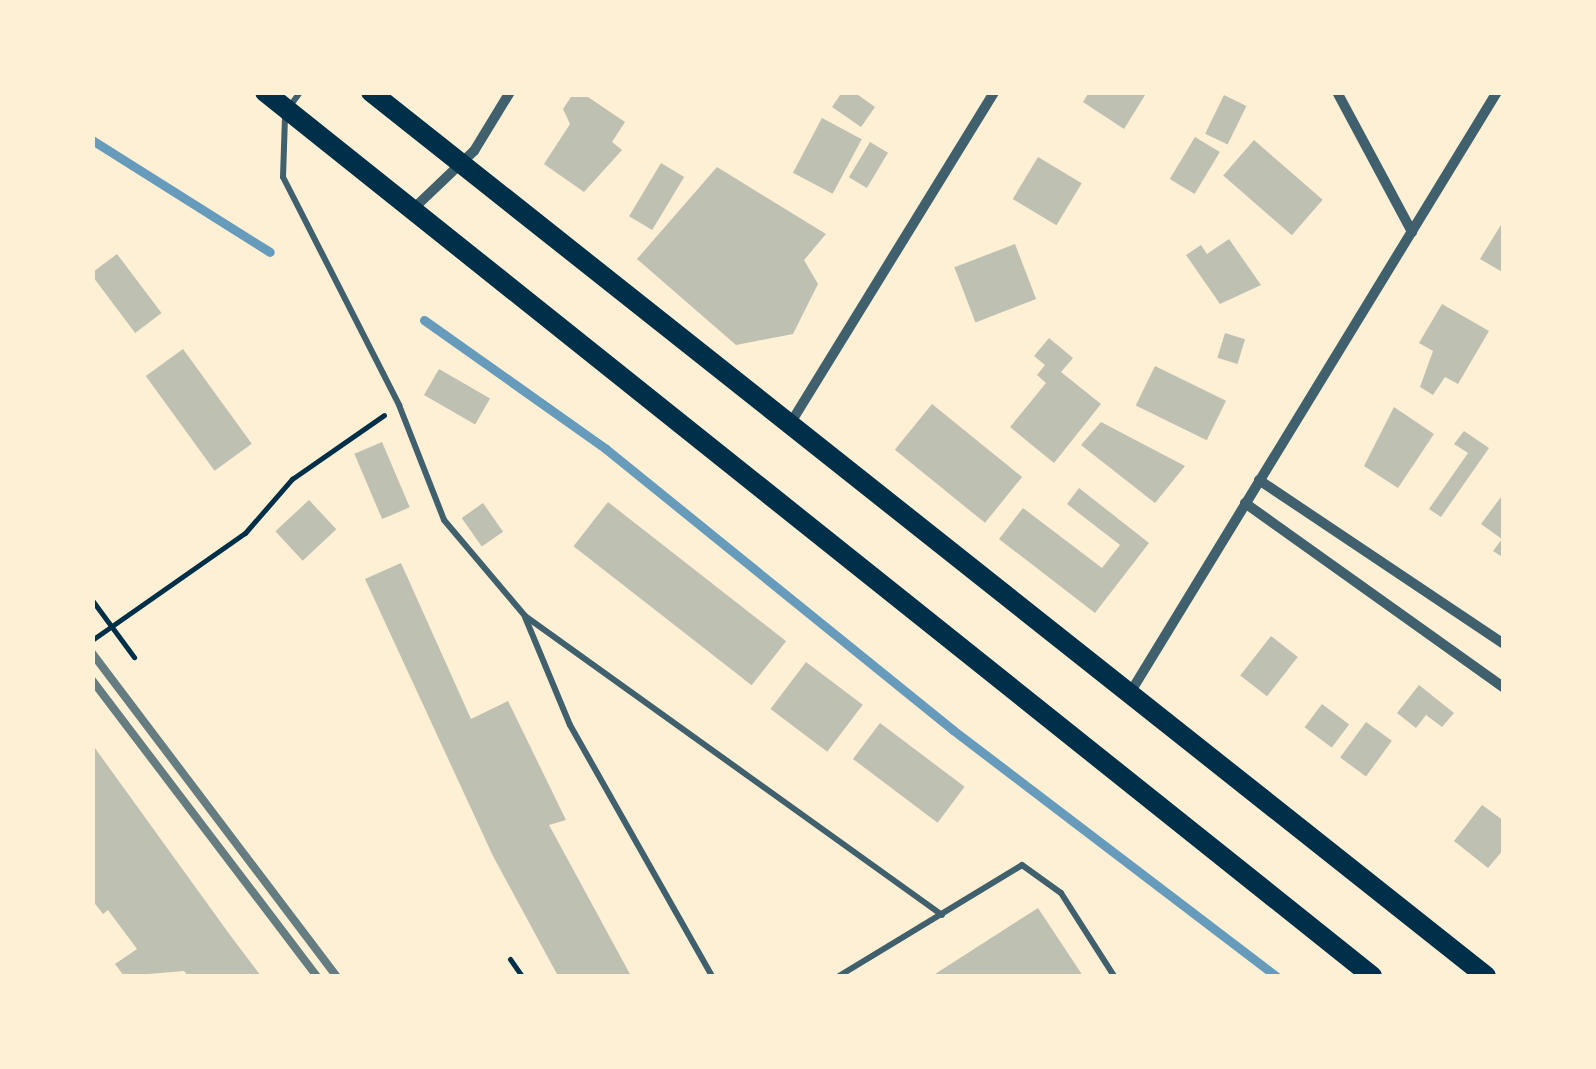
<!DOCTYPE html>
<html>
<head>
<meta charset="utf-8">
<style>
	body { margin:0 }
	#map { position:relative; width:1596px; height:1069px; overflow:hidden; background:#fdf0d5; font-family:"DM Sans",sans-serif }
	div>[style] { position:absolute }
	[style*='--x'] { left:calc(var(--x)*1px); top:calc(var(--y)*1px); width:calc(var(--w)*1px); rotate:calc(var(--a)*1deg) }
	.stream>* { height:9px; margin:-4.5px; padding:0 4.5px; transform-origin:4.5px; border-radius:4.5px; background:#669bbc }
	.building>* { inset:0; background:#bec0b2; transform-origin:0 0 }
	.path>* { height:5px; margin:-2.5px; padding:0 2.5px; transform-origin:2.5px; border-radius:2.5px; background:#003049 }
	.service>* { height:6px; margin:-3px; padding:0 3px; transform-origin:3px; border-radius:3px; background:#3f606c }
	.minor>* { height:10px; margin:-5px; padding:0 5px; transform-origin:5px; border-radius:5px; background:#3f606c }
	.primary>* { height:20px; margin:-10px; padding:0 10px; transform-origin:10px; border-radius:10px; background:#003049 }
	.rail>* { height:8px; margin:-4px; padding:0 4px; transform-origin:4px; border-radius:4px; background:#657d81 }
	span { translate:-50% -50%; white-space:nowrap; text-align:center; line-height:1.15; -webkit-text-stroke:8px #fdf0d5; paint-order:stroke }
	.frame { position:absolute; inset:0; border:95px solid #fdf0d5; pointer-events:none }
</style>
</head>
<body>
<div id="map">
	<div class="stream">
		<i style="--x:92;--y:140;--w:210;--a:32.2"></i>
		<i style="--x:424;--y:320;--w:223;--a:35.3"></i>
		<i style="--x:606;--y:449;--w:447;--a:39"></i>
		<i style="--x:953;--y:730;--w:406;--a:37.3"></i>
	</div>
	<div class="building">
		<i style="clip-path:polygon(842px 92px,854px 92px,875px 107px,861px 127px,832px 107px)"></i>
		<i style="clip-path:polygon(1089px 92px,1147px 92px,1124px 129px,1083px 102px)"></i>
		<i style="left:1224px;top:95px;width:25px;height:43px;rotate:26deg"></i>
		<i style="clip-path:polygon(571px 97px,588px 97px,625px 122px,612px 142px,622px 150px,584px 192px,544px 164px,570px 124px,563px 109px)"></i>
		<i style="left:822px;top:118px;width:45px;height:62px;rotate:28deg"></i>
		<i style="left:1195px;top:137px;width:29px;height:49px;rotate:31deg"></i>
		<i style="left:1254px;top:140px;width:91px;height:47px;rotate:41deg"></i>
		<i style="left:870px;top:142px;width:21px;height:41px;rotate:31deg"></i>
		<i style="left:1038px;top:157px;width:51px;height:49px;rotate:31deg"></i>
		<i style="left:661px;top:163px;width:27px;height:62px;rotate:31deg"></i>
		<i style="clip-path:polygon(717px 167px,826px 234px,804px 260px,818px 284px,793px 334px,736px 345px,637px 259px)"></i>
		<i style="clip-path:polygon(1504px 220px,1504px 273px,1480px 259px)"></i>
		<i style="clip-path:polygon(1229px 239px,1261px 285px,1220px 304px,1186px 255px,1201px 245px,1207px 254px)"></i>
		<i style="left:1015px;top:244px;width:59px;height:65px;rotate:69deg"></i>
		<i style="left:117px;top:254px;width:74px;height:33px;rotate:53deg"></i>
		<i style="clip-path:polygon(1442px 304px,1489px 331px,1458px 384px,1445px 377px,1433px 395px,1420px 387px,1433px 351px,1419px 343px)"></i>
		<i style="left:1225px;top:333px;width:21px;height:26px;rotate:17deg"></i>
		<i style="clip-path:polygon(1049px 338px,1073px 358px,1061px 372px,1101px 404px,1054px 463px,1010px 427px,1046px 383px,1037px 375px,1045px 365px,1034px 356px)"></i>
		<i style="left:183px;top:349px;width:117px;height:46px;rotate:54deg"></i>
		<i style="left:1155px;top:366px;width:79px;height:44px;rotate:26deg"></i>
		<i style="left:439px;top:369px;width:59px;height:30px;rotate:30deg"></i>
		<i style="left:932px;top:404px;width:116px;height:59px;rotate:39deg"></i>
		<i style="clip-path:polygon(1394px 407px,1434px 434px,1398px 488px,1364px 466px)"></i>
		<i style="clip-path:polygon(1101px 422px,1185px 466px,1155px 503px,1081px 445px)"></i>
		<i style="clip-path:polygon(1464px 431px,1489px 448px,1441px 517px,1429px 509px,1468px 453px,1454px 444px)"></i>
		<i style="left:382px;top:442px;width:71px;height:30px;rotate:67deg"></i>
		<i style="clip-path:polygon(1079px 488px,1149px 543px,1095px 613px,999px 539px,1023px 508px,1102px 568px,1120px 545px,1067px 504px)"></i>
		<i style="clip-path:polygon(1504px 493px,1504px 558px,1493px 551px,1502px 539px,1481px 524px)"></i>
		<i style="left:309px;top:500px;width:40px;height:46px;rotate:47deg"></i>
		<i style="left:608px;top:502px;width:226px;height:56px;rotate:38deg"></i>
		<i style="left:483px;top:503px;width:35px;height:26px;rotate:55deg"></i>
		<i style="clip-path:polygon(401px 563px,471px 719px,508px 701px,566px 820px,549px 825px,631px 976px,558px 976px,493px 856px,365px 579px)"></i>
		<i style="left:1271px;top:636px;width:34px;height:50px;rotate:38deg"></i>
		<i style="left:806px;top:662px;width:71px;height:59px;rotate:37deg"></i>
		<i style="clip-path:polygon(1419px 685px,1454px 713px,1442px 727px,1426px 715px,1416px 728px,1397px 713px)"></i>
		<i style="left:1322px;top:704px;width:34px;height:29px;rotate:37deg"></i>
		<i style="left:1366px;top:722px;width:32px;height:44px;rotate:36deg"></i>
		<i style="left:880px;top:723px;width:106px;height:45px;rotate:37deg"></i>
		<i style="clip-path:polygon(92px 744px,230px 935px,261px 976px,188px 976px,184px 971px,124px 976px,115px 964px,137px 949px,108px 910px,103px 914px,92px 900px)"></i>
		<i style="clip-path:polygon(1482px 805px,1504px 821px,1504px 849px,1488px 868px,1454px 841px)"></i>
		<i style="clip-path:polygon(1038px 908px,1083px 976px,932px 976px)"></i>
	</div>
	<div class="path">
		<i style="--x:92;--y:600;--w:71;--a:53.6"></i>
		<i style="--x:92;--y:640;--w:187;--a:-35"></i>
		<i style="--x:245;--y:533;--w:72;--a:-49"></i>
		<i style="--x:292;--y:479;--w:112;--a:-34.8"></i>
		<i style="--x:510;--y:959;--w:21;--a:55"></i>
	</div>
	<div class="service">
		<i style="--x:290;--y:106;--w:17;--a:-54"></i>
		<i style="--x:285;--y:117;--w:60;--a:91.9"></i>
		<i style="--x:283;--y:177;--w:256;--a:63"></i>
		<i style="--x:399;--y:405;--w:123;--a:68.6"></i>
		<i style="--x:444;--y:520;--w:126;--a:49.8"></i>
		<i style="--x:525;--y:616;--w:513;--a:35.64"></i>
		<i style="--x:525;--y:617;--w:117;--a:67.4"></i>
		<i style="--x:570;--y:725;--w:288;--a:60.5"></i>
		<i style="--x:839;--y:976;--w:214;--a:-31.2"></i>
		<i style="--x:1022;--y:865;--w:48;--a:35.7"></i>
		<i style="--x:1061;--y:893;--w:98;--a:57.4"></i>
	</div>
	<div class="minor">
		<i style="--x:1337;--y:92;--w:159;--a:61.8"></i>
		<i style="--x:412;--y:210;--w:86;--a:-43.6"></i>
		<i style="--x:474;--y:151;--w:69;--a:-58.6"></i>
		<i style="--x:790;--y:424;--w:390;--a:-58.4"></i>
		<i style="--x:1259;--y:480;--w:295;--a:33.8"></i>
		<i style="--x:1245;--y:503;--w:318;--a:35.5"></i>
		<i style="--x:1130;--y:693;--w:704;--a:-58.59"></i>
	</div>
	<div class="primary">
		<i style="--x:265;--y:92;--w:1417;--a:38.61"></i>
		<i style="--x:371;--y:92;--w:1423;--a:38.41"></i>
	</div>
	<div class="rail">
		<i style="--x:92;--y:653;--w:405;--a:52.9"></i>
		<i style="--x:92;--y:680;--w:372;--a:52.8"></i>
	</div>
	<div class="frame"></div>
</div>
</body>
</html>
